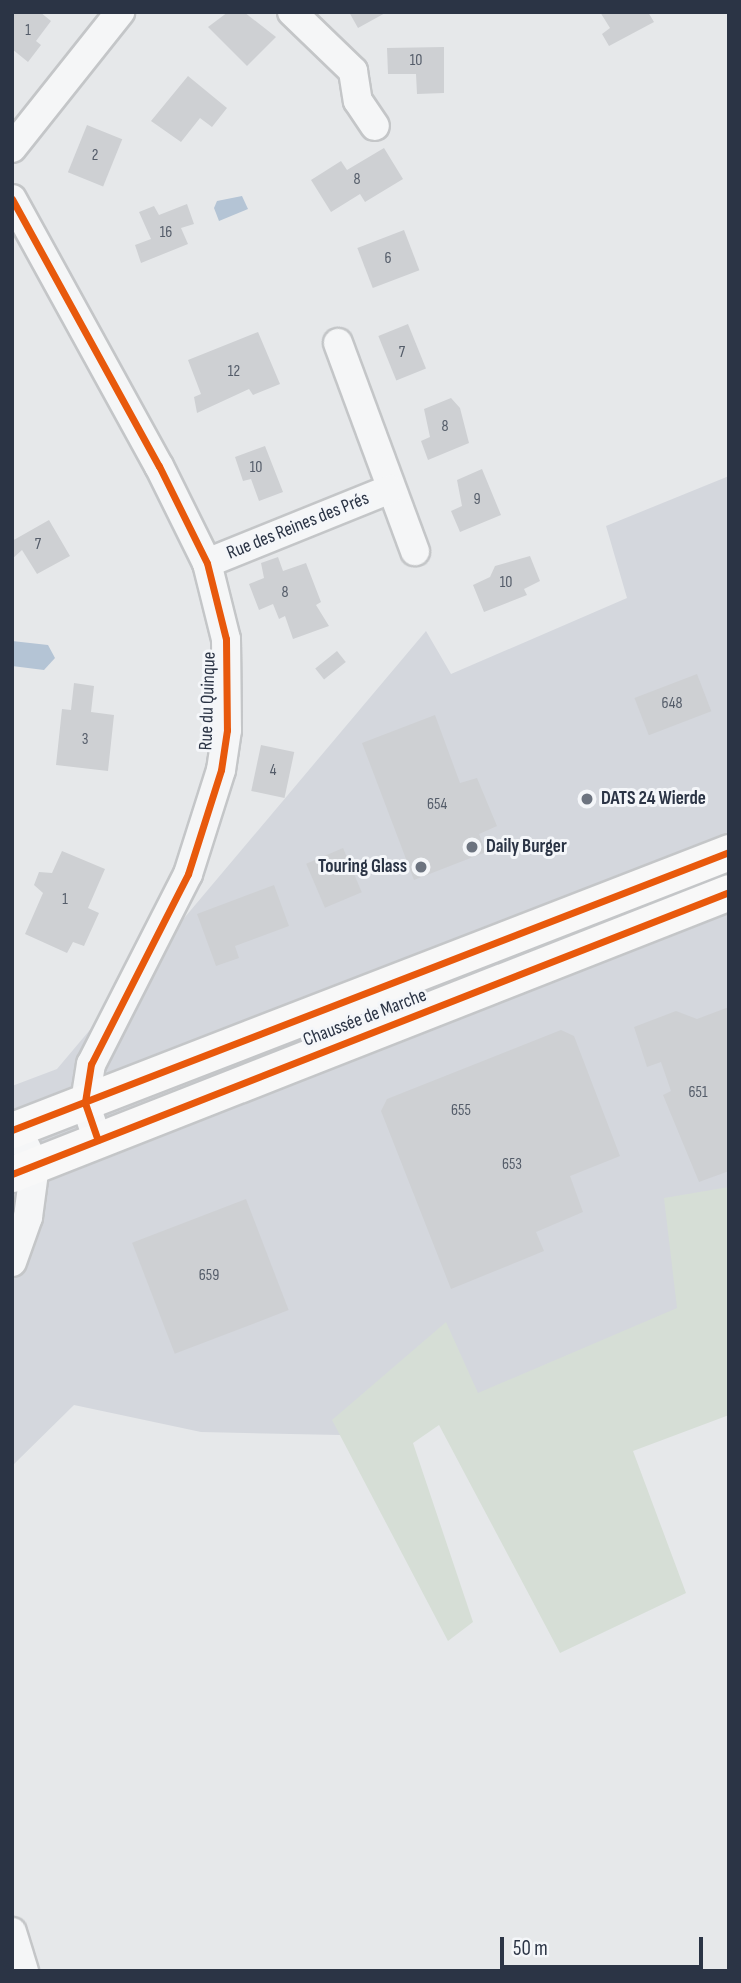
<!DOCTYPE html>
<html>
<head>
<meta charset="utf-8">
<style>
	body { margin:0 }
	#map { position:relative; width:741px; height:1983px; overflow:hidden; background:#e6e8ea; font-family:"Sofia Sans Condensed",sans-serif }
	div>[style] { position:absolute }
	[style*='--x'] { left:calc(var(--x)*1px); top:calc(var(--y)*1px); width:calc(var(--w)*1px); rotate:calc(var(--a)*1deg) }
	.built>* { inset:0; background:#d4d7dd }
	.green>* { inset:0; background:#d6ded6 }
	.water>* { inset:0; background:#b4c4d5 }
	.building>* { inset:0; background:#ced0d3; transform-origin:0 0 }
	.roads { filter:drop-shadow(2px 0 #c4c6c8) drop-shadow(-2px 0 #c4c6c8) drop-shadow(0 2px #c4c6c8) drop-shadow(0 -2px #c4c6c8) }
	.minor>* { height:28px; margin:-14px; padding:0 14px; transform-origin:14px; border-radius:14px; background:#f5f6f7 }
	.major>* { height:35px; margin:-17.5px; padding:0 17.5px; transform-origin:17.5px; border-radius:17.5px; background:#f8f8f8 }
	.cycleway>* { height:7px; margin:-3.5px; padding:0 3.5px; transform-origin:3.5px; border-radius:3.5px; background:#e8590c }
	.dots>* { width:19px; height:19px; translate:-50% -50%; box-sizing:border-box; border:4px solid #f4f6f9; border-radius:50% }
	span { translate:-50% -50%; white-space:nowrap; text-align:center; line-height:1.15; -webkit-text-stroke:6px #f4f6f9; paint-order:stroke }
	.number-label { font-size:16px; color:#545c69 }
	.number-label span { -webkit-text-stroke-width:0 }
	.street-label { font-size:19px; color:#2b3445 }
	.poi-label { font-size:19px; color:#2b3445; font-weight:700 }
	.left { translate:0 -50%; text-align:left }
	.right { translate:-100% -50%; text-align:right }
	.frame { position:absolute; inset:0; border:14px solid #2b3445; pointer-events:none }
	.scale { position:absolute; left:500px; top:1937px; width:203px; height:32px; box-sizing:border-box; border:4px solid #2b3445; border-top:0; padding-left:9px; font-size:21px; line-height:24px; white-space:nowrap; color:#2b3445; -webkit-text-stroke:5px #f4f6f9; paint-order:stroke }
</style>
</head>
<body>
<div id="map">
	<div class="built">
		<i style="clip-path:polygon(729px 476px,729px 1323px,340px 1435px,201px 1432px,74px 1405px,12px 1466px,12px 1086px,57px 1069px,426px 631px,451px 674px,627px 598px,606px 526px)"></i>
	</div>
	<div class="green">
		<i style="clip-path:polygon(729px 1187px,729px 1415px,633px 1451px,686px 1593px,560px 1653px,439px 1425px,413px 1443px,473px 1622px,448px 1641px,332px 1420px,446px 1322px,478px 1393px,677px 1308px,664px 1198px)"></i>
	</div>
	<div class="water">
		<i style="clip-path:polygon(242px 196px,248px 209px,219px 221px,214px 208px,217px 201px)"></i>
		<i style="clip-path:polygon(12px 641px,48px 645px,55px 658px,44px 670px,12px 666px)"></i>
	</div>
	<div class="building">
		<i style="clip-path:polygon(12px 12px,40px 12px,51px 21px,36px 41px,41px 45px,28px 62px,12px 49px)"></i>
		<i style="clip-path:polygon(228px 12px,244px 12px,276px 37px,247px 66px,208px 27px)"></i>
		<i style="clip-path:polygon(349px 12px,387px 12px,358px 28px)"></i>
		<i style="clip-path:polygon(600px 12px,648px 12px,654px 22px,609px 46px,602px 34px,610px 28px)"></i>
		<i style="clip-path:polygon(444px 47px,444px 93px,417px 94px,416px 74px,388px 74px,387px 48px)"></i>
		<i style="clip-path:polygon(188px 76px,227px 108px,212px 127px,200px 118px,181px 142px,151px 121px)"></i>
		<i style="left:87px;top:125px;width:38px;height:51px;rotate:22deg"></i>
		<i style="clip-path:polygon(384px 148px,403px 179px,365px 202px,360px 194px,331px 212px,311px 180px,341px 161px,347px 170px)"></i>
		<i style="clip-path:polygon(187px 204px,194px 224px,181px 228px,188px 244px,141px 263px,135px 245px,151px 239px,139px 212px,154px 206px,159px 215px)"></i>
		<i style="left:404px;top:230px;width:43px;height:50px;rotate:69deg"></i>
		<i style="left:408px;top:324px;width:48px;height:32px;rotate:68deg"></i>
		<i style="clip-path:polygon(258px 332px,280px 384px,253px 395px,249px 389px,197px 413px,194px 397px,201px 394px,188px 360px)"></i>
		<i style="clip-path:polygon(451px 398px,460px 408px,469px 443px,428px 460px,421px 441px,430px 437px,424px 409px)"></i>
		<i style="clip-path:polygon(265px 446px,283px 492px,259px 501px,251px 479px,243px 481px,235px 457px)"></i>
		<i style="clip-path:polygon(482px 469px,501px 515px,460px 532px,451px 511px,462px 506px,457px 480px)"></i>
		<i style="clip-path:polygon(49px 520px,70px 556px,37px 574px,22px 550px,12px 559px,12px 541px)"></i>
		<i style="clip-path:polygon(530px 556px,540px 581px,524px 589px,527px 595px,484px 612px,473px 585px,490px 577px,495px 566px)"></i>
		<i style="clip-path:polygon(278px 557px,283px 571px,306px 563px,321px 602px,316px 605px,329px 626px,293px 639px,285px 616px,279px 619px,273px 604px,259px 610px,249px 584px,264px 578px,261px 563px)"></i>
		<i style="left:337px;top:651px;width:14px;height:28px;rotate:51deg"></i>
		<i style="left:697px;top:674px;width:40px;height:67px;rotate:69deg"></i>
		<i style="clip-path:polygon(74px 683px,94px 686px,91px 712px,114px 715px,108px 771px,56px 765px,62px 709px,71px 710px)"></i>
		<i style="clip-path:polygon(435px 715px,460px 783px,477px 778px,497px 826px,479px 834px,486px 852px,414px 880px,362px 743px)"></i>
		<i style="left:261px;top:745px;width:34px;height:47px;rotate:12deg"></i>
		<i style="left:343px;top:848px;width:48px;height:40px;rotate:67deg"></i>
		<i style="clip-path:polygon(62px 851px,105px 869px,88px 908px,99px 913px,84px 946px,73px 942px,67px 953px,25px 934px,43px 893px,34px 885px,39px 872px,52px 873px)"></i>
		<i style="clip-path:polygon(274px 885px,289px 926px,235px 946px,239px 958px,216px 966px,197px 914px)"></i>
		<i style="clip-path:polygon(729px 1007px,729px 1171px,699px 1182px,663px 1095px,671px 1091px,661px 1062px,647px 1067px,634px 1027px,676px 1011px,697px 1019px)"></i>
		<i style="clip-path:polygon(561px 1030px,574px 1036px,620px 1156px,570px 1176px,583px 1212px,536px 1232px,544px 1251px,451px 1289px,381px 1111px,387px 1099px)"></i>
		<i style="left:246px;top:1199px;width:119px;height:122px;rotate:69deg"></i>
	</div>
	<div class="roads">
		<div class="minor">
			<i style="--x:292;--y:12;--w:85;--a:44"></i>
			<i style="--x:353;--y:71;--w:30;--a:81"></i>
			<i style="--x:358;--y:101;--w:30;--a:56"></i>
			<i style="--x:12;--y:148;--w:174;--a:-51.5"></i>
			<i style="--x:12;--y:199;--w:305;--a:61.2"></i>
			<i style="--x:159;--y:466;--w:108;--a:63.7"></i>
			<i style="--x:207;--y:563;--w:78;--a:76"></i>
			<i style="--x:226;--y:639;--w:91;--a:89.4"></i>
			<i style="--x:227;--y:730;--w:40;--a:98.5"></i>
			<i style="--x:221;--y:770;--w:109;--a:107.6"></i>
			<i style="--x:188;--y:874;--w:213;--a:117"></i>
			<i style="--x:91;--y:1064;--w:39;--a:99"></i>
			<i style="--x:85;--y:1103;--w:39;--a:71"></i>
			<i style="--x:338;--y:343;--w:222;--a:69.7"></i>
			<i style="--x:207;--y:563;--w:197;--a:-22"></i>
			<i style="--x:12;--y:1262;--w:48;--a:-70.4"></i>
			<i style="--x:28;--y:1217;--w:52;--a:-82.3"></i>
			<i style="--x:35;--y:1165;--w:40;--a:-116.6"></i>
			<i style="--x:12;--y:1932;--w:41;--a:72.9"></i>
		</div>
		<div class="major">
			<i style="--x:12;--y:1130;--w:769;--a:-21.19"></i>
			<i style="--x:12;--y:1174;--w:770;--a:-21.47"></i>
		</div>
	</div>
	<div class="cycleway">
		<i style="--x:12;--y:199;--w:305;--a:61.2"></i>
		<i style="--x:159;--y:466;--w:108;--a:63.7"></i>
		<i style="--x:207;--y:563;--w:78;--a:76"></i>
		<i style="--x:226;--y:639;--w:91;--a:89.4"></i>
		<i style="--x:227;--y:730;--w:40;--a:98.5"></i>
		<i style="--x:221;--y:770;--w:109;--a:107.6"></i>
		<i style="--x:188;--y:874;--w:213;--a:117"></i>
		<i style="--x:91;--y:1064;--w:39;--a:99"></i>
		<i style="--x:85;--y:1103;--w:39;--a:71"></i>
		<i style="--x:12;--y:1130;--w:769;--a:-21.19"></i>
		<i style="--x:12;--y:1174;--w:770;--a:-21.47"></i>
	</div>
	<div class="dots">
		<i style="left:587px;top:799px;background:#6c737f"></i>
		<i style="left:472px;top:847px;background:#6c737f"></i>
		<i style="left:421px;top:867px;background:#6c737f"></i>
	</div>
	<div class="number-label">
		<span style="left:28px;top:31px">1</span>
		<span style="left:416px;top:61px">10</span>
		<span style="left:95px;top:156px">2</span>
		<span style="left:357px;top:180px">8</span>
		<span style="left:166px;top:233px">16</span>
		<span style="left:388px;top:259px">6</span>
		<span style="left:402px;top:353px">7</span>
		<span style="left:234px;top:372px">12</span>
		<span style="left:445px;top:427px">8</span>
		<span style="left:256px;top:468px">10</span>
		<span style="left:477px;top:500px">9</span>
		<span style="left:38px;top:545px">7</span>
		<span style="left:506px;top:583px">10</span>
		<span style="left:285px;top:593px">8</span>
		<span style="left:672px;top:704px">648</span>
		<span style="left:85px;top:740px">3</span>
		<span style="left:273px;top:771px">4</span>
		<span style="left:437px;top:805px">654</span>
		<span style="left:65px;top:900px">1</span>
		<span style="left:698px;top:1093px">651</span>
		<span style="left:461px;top:1111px">655</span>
		<span style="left:512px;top:1165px">653</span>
		<span style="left:209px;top:1276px">659</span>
	</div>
	<div class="street-label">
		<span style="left:298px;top:526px;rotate:-22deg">Rue des Reines des Prés</span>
		<span style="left:208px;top:701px;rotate:-88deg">Rue du Quinque</span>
		<span style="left:365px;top:1018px;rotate:-21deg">Chaussée de Marche</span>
	</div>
	<div class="poi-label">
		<span class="left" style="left:601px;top:799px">DATS 24 Wierde</span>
		<span class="left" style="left:486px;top:847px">Daily Burger</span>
		<span class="right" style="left:407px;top:867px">Touring Glass</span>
	</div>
	<div class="frame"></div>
	<div class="scale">50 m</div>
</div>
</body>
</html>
